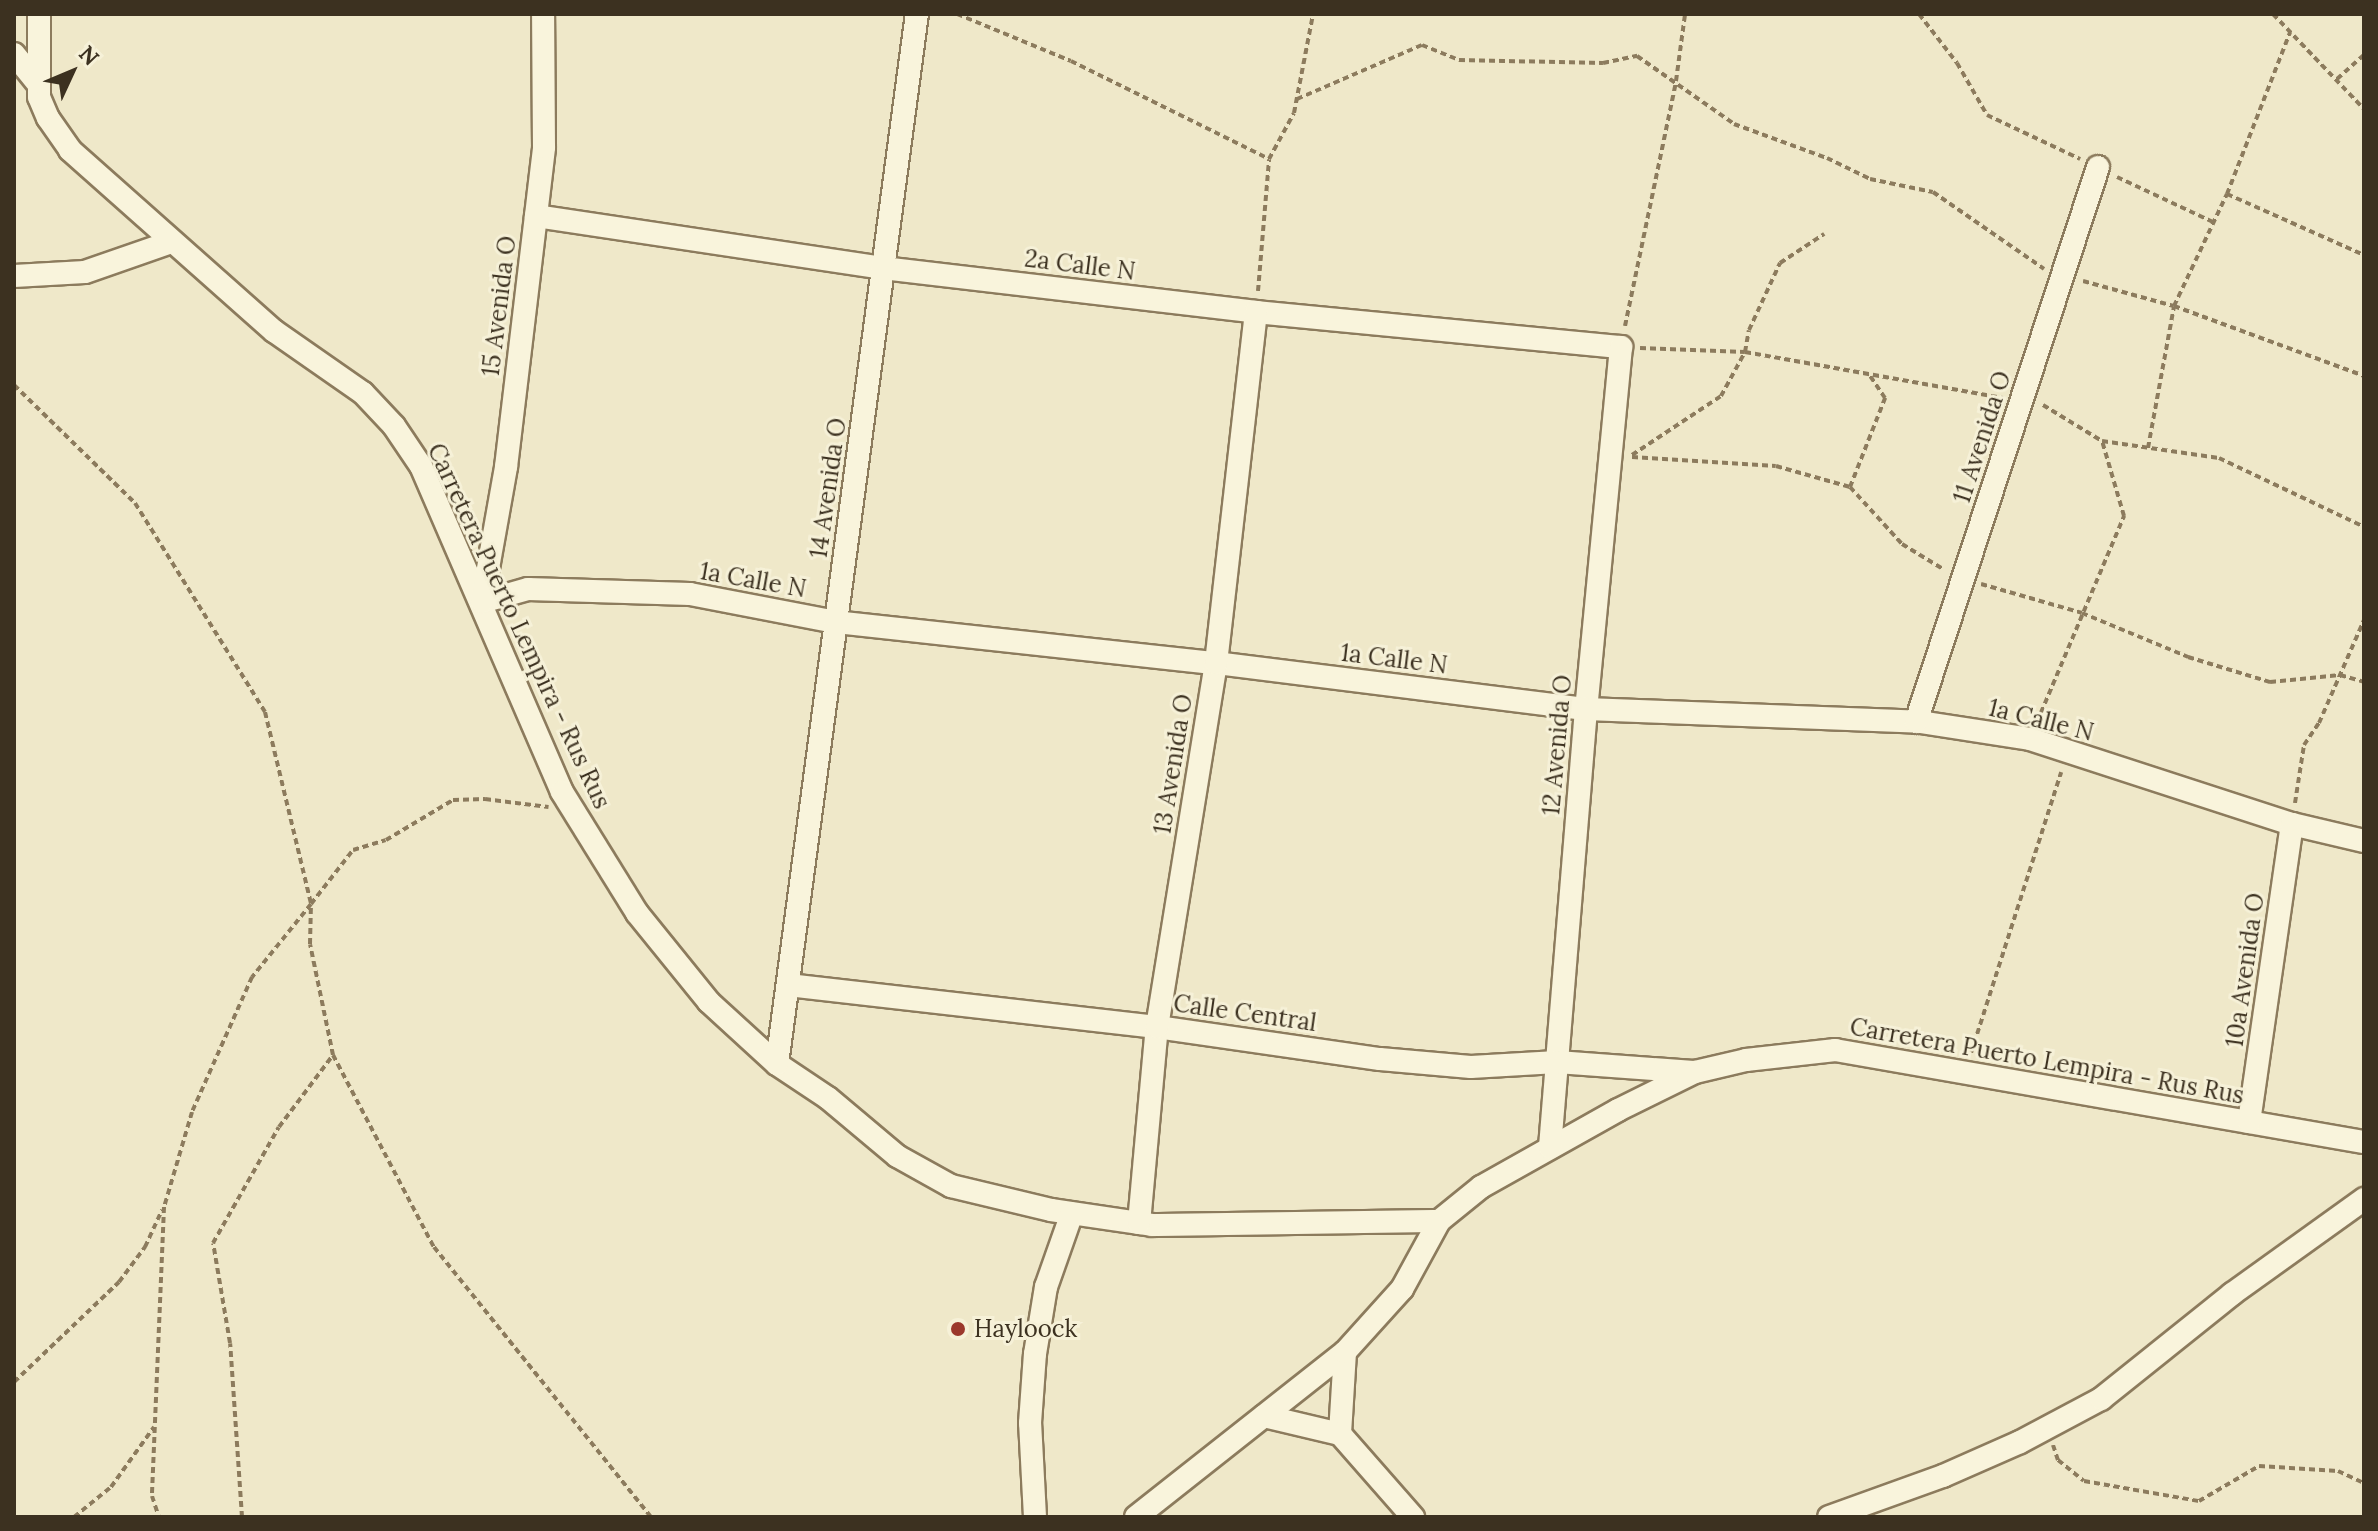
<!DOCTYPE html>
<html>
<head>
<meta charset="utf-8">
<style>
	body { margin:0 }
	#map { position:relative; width:2378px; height:1531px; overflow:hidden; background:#efe8c9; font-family:Lora,serif }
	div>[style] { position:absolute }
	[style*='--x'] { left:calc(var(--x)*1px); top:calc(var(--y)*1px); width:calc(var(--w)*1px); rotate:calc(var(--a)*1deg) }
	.path>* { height:4px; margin-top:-2px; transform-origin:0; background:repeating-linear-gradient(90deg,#8c7b5d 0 6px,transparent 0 10px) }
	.roads { filter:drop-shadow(2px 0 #8c7b5d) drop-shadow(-2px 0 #8c7b5d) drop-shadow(0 2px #8c7b5d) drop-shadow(0 -2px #8c7b5d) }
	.minor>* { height:22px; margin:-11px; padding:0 11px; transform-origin:11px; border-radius:11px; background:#f9f4dc }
	.dots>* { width:22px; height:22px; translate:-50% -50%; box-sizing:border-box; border:4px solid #f6f1d8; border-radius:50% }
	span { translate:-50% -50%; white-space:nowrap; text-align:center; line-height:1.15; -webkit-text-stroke:6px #f6f1d8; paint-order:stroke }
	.street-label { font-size:24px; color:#3c3120 }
	.poi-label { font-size:24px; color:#3c3120 }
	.left { translate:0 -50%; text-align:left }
	.frame { position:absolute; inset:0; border:16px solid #3c3120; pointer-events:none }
	.north { position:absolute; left:32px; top:32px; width:80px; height:80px; -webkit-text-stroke:6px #f6f1d8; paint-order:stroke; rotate:46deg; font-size:22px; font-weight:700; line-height:32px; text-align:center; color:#3c3120 }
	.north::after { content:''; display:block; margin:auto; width:28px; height:36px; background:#3c3120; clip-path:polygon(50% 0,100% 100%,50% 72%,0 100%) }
</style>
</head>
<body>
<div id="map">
	<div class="path">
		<i style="--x:957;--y:14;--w:123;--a:22.4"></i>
		<i style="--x:1071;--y:61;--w:221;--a:26.3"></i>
		<i style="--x:1919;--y:14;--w:62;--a:52.2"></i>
		<i style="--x:1957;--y:63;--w:60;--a:60"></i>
		<i style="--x:1987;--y:115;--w:103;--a:25.3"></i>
		<i style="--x:2273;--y:14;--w:132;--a:46.2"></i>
		<i style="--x:2337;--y:79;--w:36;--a:-42"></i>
		<i style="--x:1297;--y:99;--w:136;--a:-23.4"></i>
		<i style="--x:1422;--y:45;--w:40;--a:22"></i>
		<i style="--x:1459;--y:60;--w:144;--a:1.2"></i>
		<i style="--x:1603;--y:63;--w:35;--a:-12"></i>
		<i style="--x:1637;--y:56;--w:118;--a:35"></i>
		<i style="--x:1734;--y:124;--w:99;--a:20.1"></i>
		<i style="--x:1827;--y:158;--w:48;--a:26"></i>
		<i style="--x:1870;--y:179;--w:64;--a:11.7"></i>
		<i style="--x:1933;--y:192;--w:135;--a:34.7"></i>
		<i style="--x:2117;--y:177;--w:106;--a:25.1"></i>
		<i style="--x:2227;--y:194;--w:150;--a:24"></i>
		<i style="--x:2083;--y:281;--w:94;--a:15.4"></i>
		<i style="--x:2174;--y:306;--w:202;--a:20.2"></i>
		<i style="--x:1258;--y:291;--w:132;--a:-85.2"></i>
		<i style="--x:1269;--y:159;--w:52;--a:-61.5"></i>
		<i style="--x:1294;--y:113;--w:101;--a:-79.1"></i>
		<i style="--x:1625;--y:326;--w:250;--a:-78.2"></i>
		<i style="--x:1676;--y:81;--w:68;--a:-82.3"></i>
		<i style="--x:1640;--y:348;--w:105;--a:2.2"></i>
		<i style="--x:1745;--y:352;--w:262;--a:10.1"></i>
		<i style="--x:14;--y:385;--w:169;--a:44.3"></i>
		<i style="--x:135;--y:503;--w:246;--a:58.1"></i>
		<i style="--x:265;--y:712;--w:197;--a:76.5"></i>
		<i style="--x:311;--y:904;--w:94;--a:128.9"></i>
		<i style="--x:252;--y:977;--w:148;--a:114"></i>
		<i style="--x:192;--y:1112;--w:99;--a:106.4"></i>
		<i style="--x:164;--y:1207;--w:289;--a:92.4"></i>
		<i style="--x:152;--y:1496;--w:22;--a:72"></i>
		<i style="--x:2043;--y:405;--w:69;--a:31.4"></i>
		<i style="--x:2102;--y:441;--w:118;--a:8.3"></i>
		<i style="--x:2219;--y:458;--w:161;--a:25.4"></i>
		<i style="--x:2148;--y:448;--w:144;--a:-79.6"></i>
		<i style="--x:2174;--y:306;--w:124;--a:-64.7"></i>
		<i style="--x:2227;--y:194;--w:174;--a:-68.7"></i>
		<i style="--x:1632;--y:455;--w:107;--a:-33.5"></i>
		<i style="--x:1721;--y:396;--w:50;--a:-61.4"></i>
		<i style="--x:1745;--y:352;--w:22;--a:-80"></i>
		<i style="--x:1749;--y:330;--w:74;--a:-65.2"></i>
		<i style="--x:1780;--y:263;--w:53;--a:-33.4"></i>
		<i style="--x:1632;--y:457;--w:144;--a:3.6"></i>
		<i style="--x:1776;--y:466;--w:77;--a:15.8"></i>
		<i style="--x:1850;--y:487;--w:96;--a:-68.5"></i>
		<i style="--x:1885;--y:398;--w:27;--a:-124"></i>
		<i style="--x:1850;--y:487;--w:77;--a:47.6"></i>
		<i style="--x:1902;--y:544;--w:48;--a:31.4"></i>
		<i style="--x:1981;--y:584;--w:105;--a:16"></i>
		<i style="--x:2082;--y:613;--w:115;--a:22.5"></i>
		<i style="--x:2188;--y:657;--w:86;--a:17"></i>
		<i style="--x:2270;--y:682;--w:70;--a:-5.7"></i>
		<i style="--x:2340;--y:675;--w:25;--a:16"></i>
		<i style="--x:2037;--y:722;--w:224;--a:-67.1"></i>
		<i style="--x:2124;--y:516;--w:78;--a:-106.3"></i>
		<i style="--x:2295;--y:803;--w:59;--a:-81.2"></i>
		<i style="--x:2304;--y:745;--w:27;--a:-56"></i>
		<i style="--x:2319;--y:723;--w:112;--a:-66.4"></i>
		<i style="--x:1971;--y:1053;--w:295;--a:-72.2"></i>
		<i style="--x:333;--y:1055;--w:217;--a:62.3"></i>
		<i style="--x:434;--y:1247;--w:346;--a:51.2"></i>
		<i style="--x:14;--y:1382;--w:145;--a:-43.6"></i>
		<i style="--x:119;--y:1282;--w:44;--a:-53.4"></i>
		<i style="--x:145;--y:1247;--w:41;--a:-65.3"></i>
		<i style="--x:2053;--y:1445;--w:16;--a:72"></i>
		<i style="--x:2058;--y:1460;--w:33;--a:39"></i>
		<i style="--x:2084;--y:1481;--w:117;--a:9.9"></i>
		<i style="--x:2199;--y:1501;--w:69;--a:-30.3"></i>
		<i style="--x:2259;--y:1466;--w:79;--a:3.6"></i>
		<i style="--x:2338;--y:1471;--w:29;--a:25"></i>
		<i style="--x:74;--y:1517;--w:48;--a:-39"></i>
		<i style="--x:111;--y:1487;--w:74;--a:-54.4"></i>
		<i style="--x:242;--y:1517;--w:174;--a:-93.9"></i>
		<i style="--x:230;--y:1343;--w:101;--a:-99.6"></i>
		<i style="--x:213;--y:1243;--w:133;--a:-60.4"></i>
		<i style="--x:279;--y:1127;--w:90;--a:-53.1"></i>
		<i style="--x:333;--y:1055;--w:113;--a:-101.7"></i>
		<i style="--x:310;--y:944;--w:40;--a:-88.6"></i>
		<i style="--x:311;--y:904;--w:68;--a:-52.1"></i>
		<i style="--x:353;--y:850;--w:34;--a:-17"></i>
		<i style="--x:386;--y:840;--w:78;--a:-30.8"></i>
		<i style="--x:453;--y:800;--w:32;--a:-2"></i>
		<i style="--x:485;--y:799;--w:64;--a:7.2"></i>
	</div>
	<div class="roads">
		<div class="minor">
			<i style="--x:39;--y:14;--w:83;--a:90"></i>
			<i style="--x:39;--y:97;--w:23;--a:67"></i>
			<i style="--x:48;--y:118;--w:39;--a:55"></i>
			<i style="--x:70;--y:150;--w:273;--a:41.6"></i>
			<i style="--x:274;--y:331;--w:108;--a:34.9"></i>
			<i style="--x:363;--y:393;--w:45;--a:46.8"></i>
			<i style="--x:394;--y:426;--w:48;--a:56"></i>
			<i style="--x:421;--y:466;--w:355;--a:66.6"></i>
			<i style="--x:562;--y:792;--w:142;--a:58.2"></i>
			<i style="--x:637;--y:913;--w:114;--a:51"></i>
			<i style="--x:709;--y:1002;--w:92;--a:42.4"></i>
			<i style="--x:777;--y:1064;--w:61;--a:33.7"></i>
			<i style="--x:828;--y:1098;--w:90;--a:40"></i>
			<i style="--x:897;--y:1156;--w:62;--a:29.1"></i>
			<i style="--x:951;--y:1186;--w:103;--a:13.5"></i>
			<i style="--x:1051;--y:1210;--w:102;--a:8.4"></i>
			<i style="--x:1152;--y:1225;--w:287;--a:-0.8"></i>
			<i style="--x:1439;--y:1221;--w:54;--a:-39"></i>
			<i style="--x:1481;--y:1187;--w:157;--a:-29.3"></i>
			<i style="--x:1618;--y:1110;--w:86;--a:-26.3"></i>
			<i style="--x:1695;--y:1072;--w:52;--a:-13.2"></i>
			<i style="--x:1746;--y:1060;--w:90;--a:-6.4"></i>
			<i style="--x:1835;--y:1050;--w:537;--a:9.87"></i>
			<i style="--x:14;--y:54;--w:36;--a:51"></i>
			<i style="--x:536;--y:216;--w:351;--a:8.5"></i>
			<i style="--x:883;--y:268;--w:376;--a:6.7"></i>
			<i style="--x:1256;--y:312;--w:367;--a:5.5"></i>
			<i style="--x:1621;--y:347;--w:364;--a:95.5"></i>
			<i style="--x:1586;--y:709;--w:440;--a:94.7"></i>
			<i style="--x:14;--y:276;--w:71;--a:-3.2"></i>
			<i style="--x:85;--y:272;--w:91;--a:-19.2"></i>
			<i style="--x:482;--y:602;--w:48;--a:-15.8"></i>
			<i style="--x:528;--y:589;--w:162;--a:1.8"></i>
			<i style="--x:690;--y:594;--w:149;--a:10.9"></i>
			<i style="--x:836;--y:622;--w:382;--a:6.2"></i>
			<i style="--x:1216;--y:663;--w:373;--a:7.1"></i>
			<i style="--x:1586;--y:709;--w:334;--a:2.2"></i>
			<i style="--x:1920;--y:722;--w:111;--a:8.8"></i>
			<i style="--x:2030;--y:739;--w:275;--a:18"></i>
			<i style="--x:2292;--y:824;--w:74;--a:13.3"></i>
			<i style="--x:482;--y:602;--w:137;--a:-79.9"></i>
			<i style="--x:506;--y:467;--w:322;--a:-83.2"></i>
			<i style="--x:544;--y:147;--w:133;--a:-90.4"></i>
			<i style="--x:1916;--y:722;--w:584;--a:-71.84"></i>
			<i style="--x:788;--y:985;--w:371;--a:6.5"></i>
			<i style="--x:1157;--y:1027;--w:225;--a:8.2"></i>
			<i style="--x:1380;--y:1059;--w:91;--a:5"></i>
			<i style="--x:1471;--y:1067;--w:86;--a:-3.3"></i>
			<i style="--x:1557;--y:1062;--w:137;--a:4.2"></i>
			<i style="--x:777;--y:1064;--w:1059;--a:-82.41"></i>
			<i style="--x:2249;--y:1122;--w:301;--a:-81.8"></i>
			<i style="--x:1139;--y:1223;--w:197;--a:-84.8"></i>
			<i style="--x:1157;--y:1027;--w:369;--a:-80.8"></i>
			<i style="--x:1216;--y:663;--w:353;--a:-83.5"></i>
			<i style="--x:1345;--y:1352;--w:82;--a:93.5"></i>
			<i style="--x:1340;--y:1434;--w:111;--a:48.7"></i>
			<i style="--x:1264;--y:1416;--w:78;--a:13.3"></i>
			<i style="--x:1035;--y:1517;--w:94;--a:-93"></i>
			<i style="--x:1030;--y:1423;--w:69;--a:-85.9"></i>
			<i style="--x:1035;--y:1354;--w:68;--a:-80.7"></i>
			<i style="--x:1046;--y:1287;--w:78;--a:-70.6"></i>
			<i style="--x:1136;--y:1517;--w:266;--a:-38.3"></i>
			<i style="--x:1345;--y:1352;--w:85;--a:-47.9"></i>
			<i style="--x:1402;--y:1289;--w:77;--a:-61.4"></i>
			<i style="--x:1829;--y:1517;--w:121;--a:-19.8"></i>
			<i style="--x:1943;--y:1476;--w:84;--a:-23.8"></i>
			<i style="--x:2020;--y:1442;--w:92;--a:-28"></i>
			<i style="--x:2101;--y:1399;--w:168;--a:-38.7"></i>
			<i style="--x:2232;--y:1294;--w:163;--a:-35.7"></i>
		</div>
	</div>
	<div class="dots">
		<i style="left:958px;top:1329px;background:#9b382c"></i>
	</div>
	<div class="street-label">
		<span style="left:1080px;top:265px;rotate:7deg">2a Calle N</span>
		<span style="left:499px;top:306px;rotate:-83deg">15 Avenida O</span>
		<span style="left:1982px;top:437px;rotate:-72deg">11 Avenida O</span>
		<span style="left:828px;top:488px;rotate:-82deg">14 Avenida O</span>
		<span style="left:753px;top:580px;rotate:10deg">1a Calle N</span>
		<span style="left:519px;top:626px;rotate:65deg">Carretera Puerto Lempira - Rus Rus</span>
		<span style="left:1394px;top:659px;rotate:7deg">1a Calle N</span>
		<span style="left:2041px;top:720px;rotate:14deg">1a Calle N</span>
		<span style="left:1557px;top:745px;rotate:-85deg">12 Avenida O</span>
		<span style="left:1173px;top:764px;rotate:-81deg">13 Avenida O</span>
		<span style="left:2245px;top:970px;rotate:-82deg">10a Avenida O</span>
		<span style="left:1245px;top:1013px;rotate:8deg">Calle Central</span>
		<span style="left:2047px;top:1061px;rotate:10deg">Carretera Puerto Lempira - Rus Rus</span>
	</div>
	<div class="poi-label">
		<span class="left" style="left:974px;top:1329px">Hayloock</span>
	</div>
	<div class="frame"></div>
	<div class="north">N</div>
</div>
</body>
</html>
